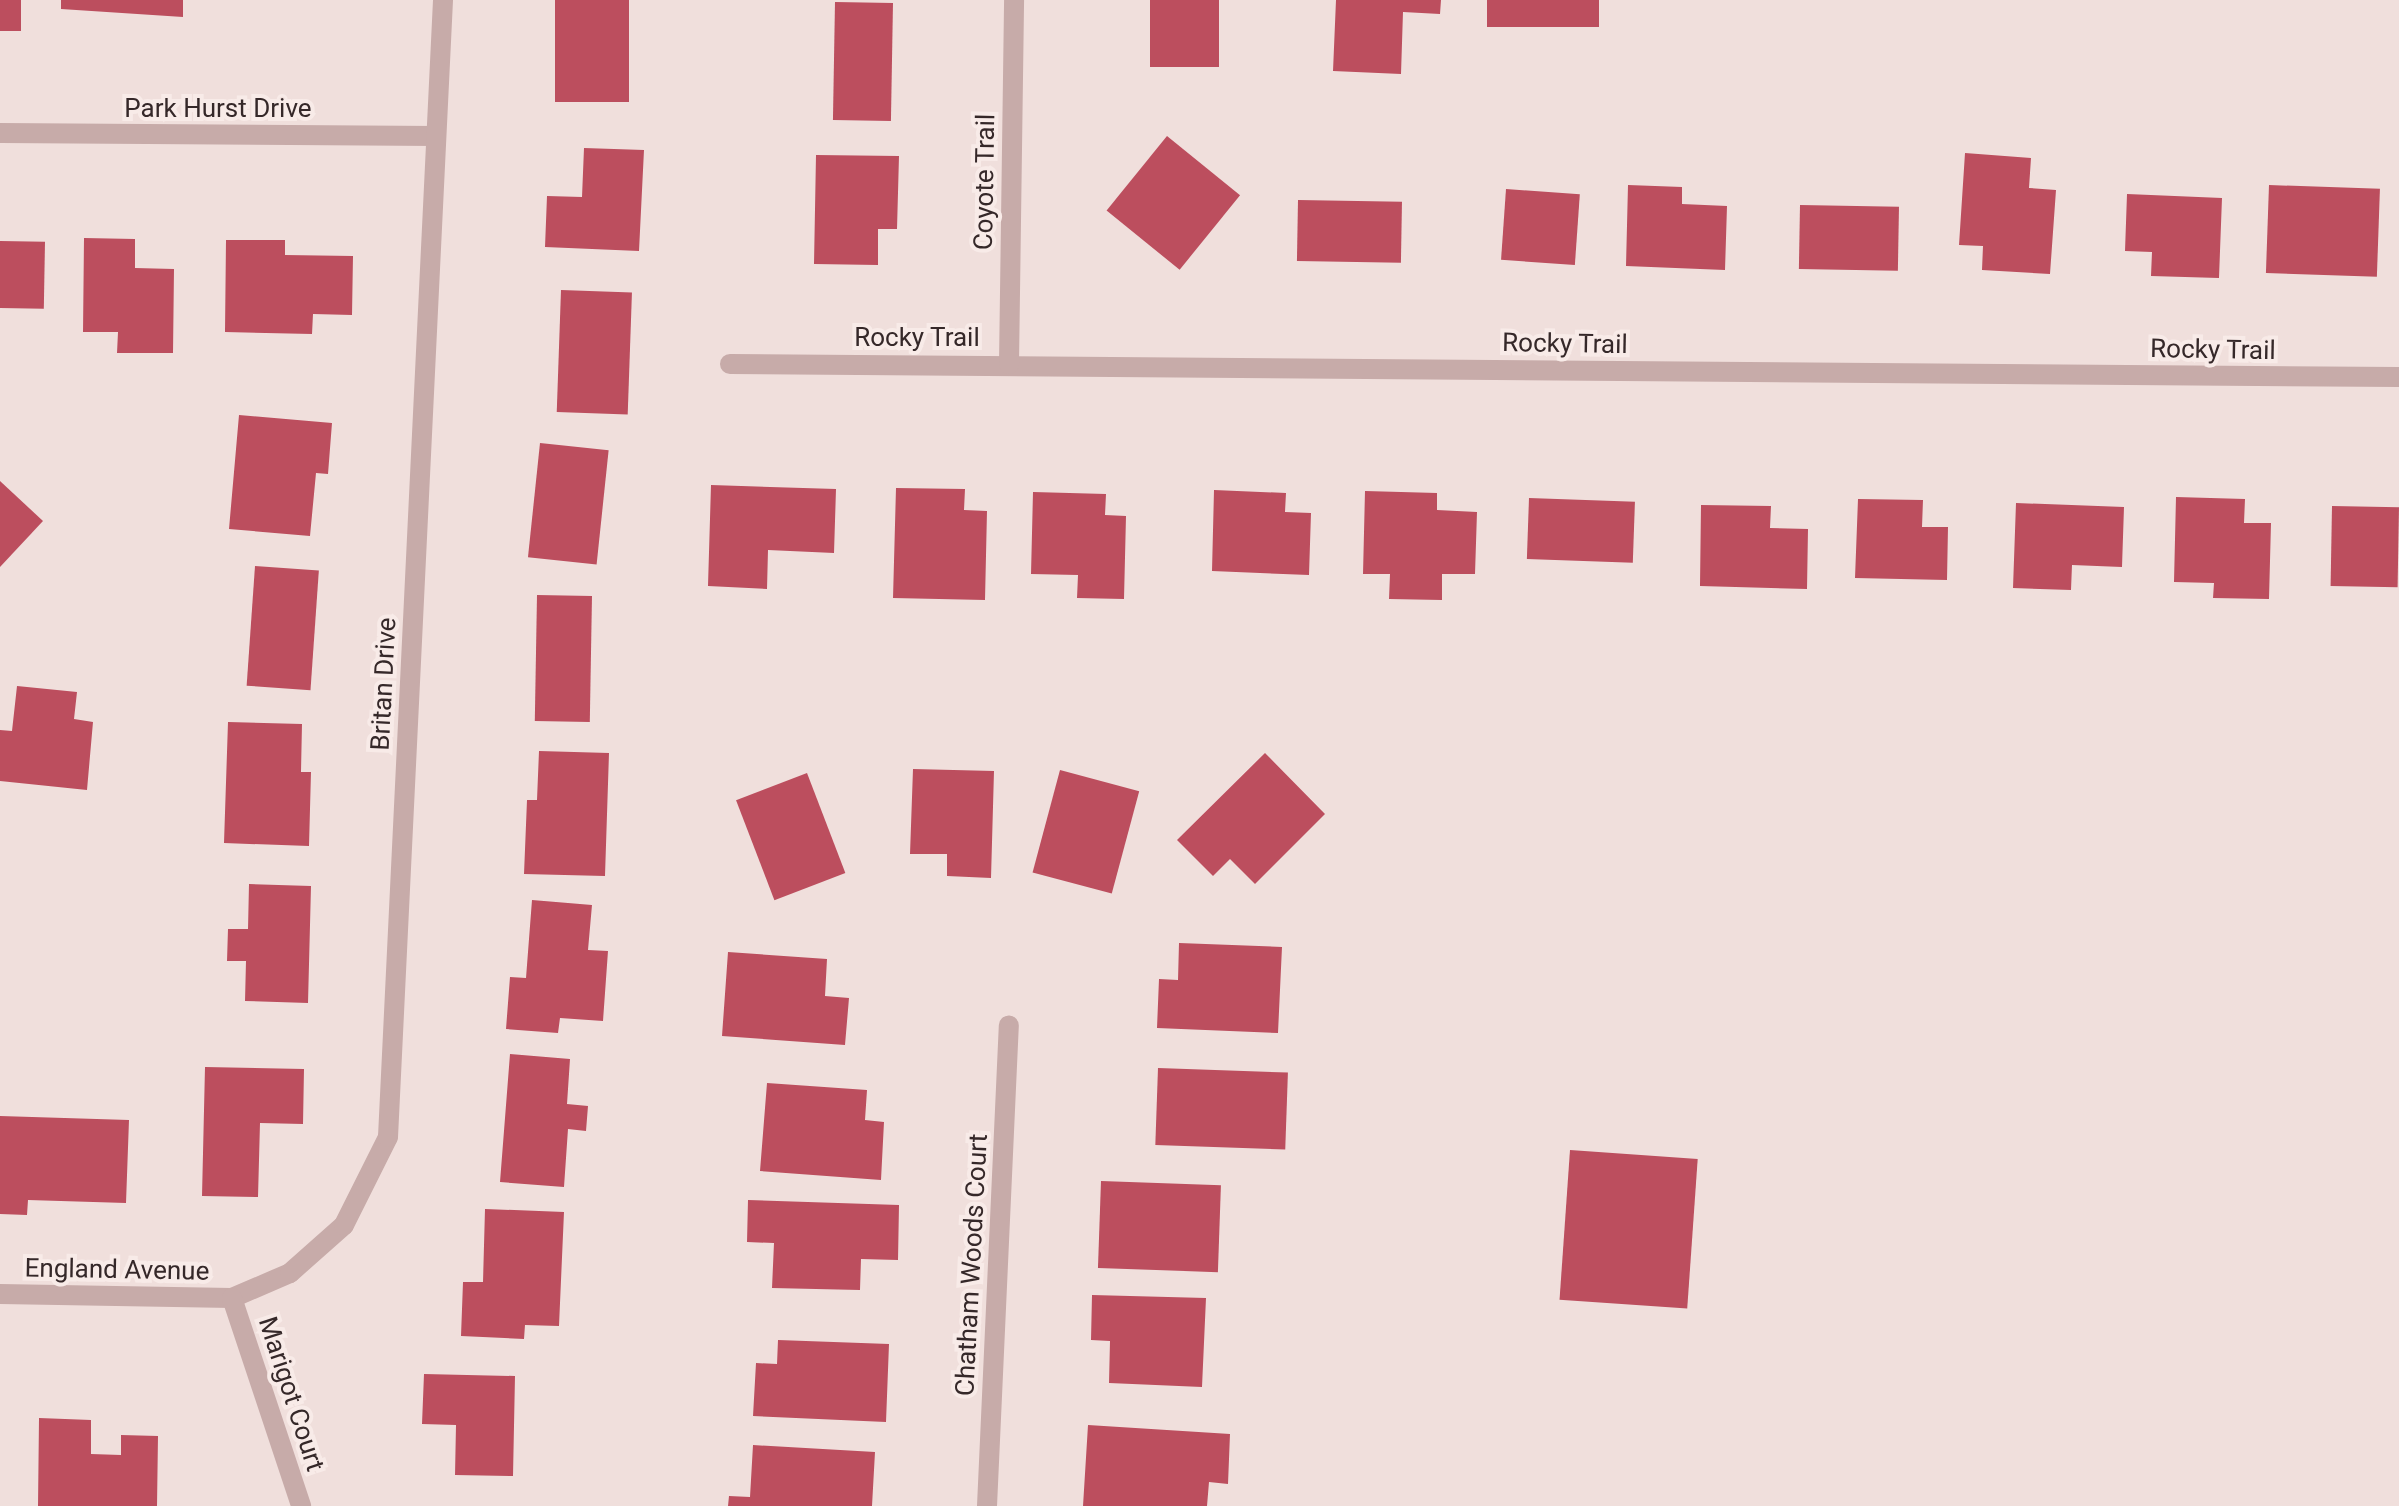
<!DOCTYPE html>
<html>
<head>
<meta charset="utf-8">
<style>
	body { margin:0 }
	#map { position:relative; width:2399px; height:1506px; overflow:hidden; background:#f0dfdc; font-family:Roboto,sans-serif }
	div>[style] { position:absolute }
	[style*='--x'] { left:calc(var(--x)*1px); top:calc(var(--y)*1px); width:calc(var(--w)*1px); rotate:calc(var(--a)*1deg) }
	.building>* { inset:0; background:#bc4e5e; transform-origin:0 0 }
	.minor>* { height:20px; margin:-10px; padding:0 10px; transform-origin:10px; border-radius:10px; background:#c7aba9 }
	span { translate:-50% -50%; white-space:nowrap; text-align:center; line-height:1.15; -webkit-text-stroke:8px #f8ebe8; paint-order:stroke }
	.street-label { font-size:26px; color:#352829 }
</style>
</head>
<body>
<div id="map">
	<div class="building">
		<i style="left:0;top:0;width:21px;height:31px"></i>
		<i style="clip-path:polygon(61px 0,183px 0,183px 17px,61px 9px)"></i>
		<i style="left:555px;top:0;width:74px;height:102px"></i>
		<i style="left:1150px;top:0;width:69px;height:67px"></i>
		<i style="clip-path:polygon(1336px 0,1441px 0,1440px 14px,1403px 12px,1401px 74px,1333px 71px)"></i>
		<i style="left:1487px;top:0;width:112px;height:27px"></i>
		<i style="left:835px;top:2px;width:58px;height:118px;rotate:1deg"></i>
		<i style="left:1167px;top:136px;width:94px;height:96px;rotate:39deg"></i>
		<i style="clip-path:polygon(584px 148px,644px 150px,639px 251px,545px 247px,547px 196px,582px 197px)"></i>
		<i style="clip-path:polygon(1965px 153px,2031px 158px,2029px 188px,2056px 190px,2050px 274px,1982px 270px,1983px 246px,1959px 245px)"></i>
		<i style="clip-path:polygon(816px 155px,899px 156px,897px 229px,878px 229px,878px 265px,814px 264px)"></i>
		<i style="clip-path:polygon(1628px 185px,1682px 187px,1682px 204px,1727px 206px,1725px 270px,1626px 266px)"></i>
		<i style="left:2269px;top:185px;width:111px;height:88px;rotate:2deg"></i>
		<i style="left:1506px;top:189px;width:74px;height:71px;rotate:4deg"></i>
		<i style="clip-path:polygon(2127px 194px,2222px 198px,2219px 278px,2151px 276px,2152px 252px,2125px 251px)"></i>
		<i style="left:1298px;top:200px;width:104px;height:61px;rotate:1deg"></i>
		<i style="left:1800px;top:205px;width:99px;height:64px;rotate:1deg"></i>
		<i style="clip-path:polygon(84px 238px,135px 239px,135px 268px,174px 269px,173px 353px,117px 353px,118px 332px,83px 332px)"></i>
		<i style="clip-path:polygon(226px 240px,285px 240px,285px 255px,353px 256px,352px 315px,313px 314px,312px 334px,225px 332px)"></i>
		<i style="left:0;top:241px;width:45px;height:67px;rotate:1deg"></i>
		<i style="left:561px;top:290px;width:71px;height:122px;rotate:2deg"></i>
		<i style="clip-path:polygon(239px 415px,332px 423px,328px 474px,316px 473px,310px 536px,229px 529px)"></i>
		<i style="left:540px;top:443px;width:69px;height:115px;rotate:6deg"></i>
		<i style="clip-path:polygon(0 481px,43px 521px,0 567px)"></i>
		<i style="clip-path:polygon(711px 485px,836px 489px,834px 553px,768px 550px,767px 589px,708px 586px)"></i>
		<i style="clip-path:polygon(896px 488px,965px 489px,964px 510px,987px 511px,985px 600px,893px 598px)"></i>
		<i style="clip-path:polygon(1214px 490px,1286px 493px,1285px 512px,1311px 513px,1309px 575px,1212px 571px)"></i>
		<i style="clip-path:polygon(1365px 491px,1437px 493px,1437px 510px,1477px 512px,1475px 574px,1442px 574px,1442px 600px,1389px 599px,1390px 574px,1363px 574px)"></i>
		<i style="clip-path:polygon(1033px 492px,1106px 494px,1105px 515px,1126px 516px,1124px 599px,1077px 598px,1078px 575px,1031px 574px)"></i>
		<i style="clip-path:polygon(2176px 497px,2245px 499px,2244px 523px,2271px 523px,2269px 599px,2213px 598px,2214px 583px,2174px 582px)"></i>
		<i style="left:1529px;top:498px;width:106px;height:61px;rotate:2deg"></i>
		<i style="clip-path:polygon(1858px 499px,1923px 500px,1922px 527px,1948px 527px,1947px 580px,1855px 578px)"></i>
		<i style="clip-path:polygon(2016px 503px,2124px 507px,2122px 567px,2072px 565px,2071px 590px,2013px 588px)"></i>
		<i style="clip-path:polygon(1701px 505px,1771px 506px,1770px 528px,1808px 529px,1807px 589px,1700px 586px)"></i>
		<i style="left:2332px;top:506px;width:67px;height:80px;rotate:1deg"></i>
		<i style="left:255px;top:566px;width:64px;height:120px;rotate:4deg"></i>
		<i style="left:537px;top:595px;width:55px;height:126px;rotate:1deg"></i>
		<i style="clip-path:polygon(17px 686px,77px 692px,74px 719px,93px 722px,87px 790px,0 781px,0 730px,12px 731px)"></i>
		<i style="clip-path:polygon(228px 722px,302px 724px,301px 772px,311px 772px,309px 846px,224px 843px)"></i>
		<i style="clip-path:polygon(539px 751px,609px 753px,605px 876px,524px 874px,527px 800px,537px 800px)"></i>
		<i style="clip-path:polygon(1265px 753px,1325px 814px,1255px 884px,1230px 859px,1213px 876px,1177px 840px)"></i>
		<i style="clip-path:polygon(913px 769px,994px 771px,991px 878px,947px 876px,947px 854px,910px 854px)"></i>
		<i style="left:1060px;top:770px;width:82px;height:106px;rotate:15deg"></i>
		<i style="left:807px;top:773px;width:107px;height:76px;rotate:69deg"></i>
		<i style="clip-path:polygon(249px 884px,311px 886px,308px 1003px,245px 1001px,246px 961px,227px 961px,228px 929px,248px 929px)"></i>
		<i style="clip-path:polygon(532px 900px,592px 905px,588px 950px,608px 951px,603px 1021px,560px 1018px,558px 1033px,506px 1029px,510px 977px,526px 978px)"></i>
		<i style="clip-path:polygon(1179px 943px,1282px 947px,1278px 1033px,1157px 1028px,1159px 979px,1178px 980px)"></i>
		<i style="clip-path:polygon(728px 952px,827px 959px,825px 996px,849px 998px,845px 1045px,722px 1036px)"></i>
		<i style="clip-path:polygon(510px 1054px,570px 1059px,567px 1104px,588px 1106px,586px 1131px,568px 1129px,564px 1187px,500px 1182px)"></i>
		<i style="clip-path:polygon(205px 1067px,304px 1069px,303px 1124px,260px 1123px,258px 1197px,202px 1196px)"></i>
		<i style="left:1158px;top:1068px;width:130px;height:77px;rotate:2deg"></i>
		<i style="clip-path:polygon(767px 1083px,867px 1090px,865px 1120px,884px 1122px,881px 1180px,760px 1171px)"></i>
		<i style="clip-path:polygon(0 1116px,129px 1120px,126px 1203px,28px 1200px,27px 1215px,0 1214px)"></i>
		<i style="left:1570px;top:1150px;width:128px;height:150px;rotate:4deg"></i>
		<i style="left:1101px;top:1181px;width:120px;height:87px;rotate:2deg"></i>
		<i style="clip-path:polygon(748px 1200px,899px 1205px,898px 1260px,861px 1259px,860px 1290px,772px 1288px,774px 1243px,747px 1242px)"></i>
		<i style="clip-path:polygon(485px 1209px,564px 1212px,559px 1326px,525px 1325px,524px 1339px,461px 1336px,463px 1282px,483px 1282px)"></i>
		<i style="clip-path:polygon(1092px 1295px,1206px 1298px,1202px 1387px,1109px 1383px,1110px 1341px,1091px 1340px)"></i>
		<i style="clip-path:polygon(778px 1340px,889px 1344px,886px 1422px,753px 1416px,756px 1363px,777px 1364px)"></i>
		<i style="clip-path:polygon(424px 1374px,515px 1376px,513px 1476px,455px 1475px,456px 1425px,422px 1424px)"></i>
		<i style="clip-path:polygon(39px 1418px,91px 1420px,91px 1454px,121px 1455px,121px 1435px,158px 1436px,157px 1506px,38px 1506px)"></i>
		<i style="clip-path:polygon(1088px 1425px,1230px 1434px,1228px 1484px,1209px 1482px,1207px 1506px,1083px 1506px)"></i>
		<i style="clip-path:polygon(753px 1445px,875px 1452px,872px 1506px,728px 1506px,729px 1496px,750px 1497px)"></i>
	</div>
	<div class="minor">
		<i style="--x:0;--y:133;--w:436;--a:0.4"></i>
		<i style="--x:730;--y:364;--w:1669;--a:0.45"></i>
		<i style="--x:1009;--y:364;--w:364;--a:-89.2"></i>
		<i style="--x:0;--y:1294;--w:232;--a:1"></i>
		<i style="--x:232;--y:1298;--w:63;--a:-23.3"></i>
		<i style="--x:290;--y:1273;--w:72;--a:-41.6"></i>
		<i style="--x:344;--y:1225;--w:98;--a:-63.4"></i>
		<i style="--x:388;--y:1137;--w:1138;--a:-87.23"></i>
		<i style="--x:232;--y:1298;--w:219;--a:71.6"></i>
		<i style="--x:987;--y:1506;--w:481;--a:-87.4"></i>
	</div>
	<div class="street-label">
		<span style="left:218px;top:109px">Park Hurst Drive</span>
		<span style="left:985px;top:182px;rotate:-89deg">Coyote Trail</span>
		<span style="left:917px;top:338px">Rocky Trail</span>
		<span style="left:1565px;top:344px;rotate:1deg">Rocky Trail</span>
		<span style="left:2213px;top:350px;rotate:1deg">Rocky Trail</span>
		<span style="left:384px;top:684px;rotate:-87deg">Britan Drive</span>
		<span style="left:972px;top:1265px;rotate:-87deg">Chatham Woods Court</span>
		<span style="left:117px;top:1270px;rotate:1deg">England Avenue</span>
		<span style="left:291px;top:1394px;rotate:72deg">Marigot Court</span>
	</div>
</div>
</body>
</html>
